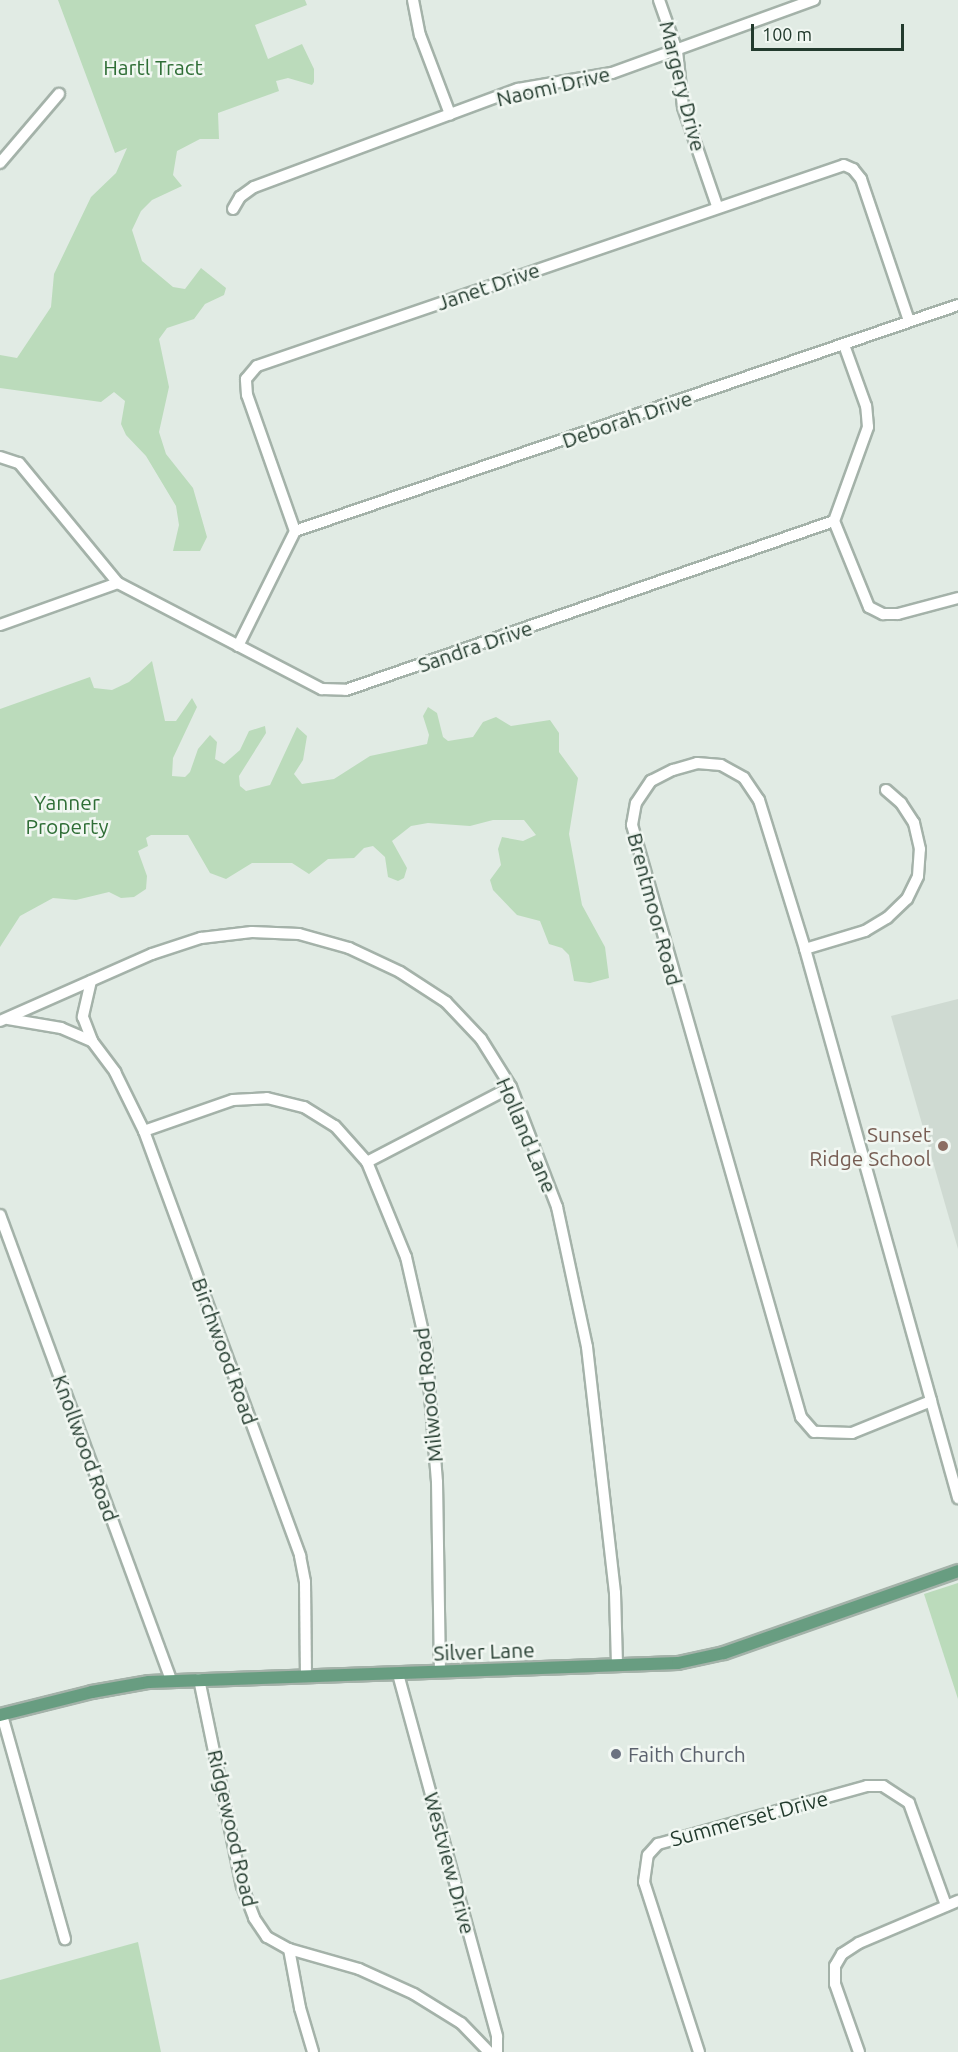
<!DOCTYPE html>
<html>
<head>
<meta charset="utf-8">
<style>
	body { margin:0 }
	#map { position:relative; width:958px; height:2052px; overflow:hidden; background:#e1ebe4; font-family:Ubuntu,sans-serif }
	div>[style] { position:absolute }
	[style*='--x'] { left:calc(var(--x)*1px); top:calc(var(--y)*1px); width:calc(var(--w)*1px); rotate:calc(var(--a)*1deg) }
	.built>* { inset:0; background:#cfdad2 }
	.green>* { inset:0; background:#bbdbbb }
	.roads { filter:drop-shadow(2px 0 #a4b2a9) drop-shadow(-2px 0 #a4b2a9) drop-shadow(0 2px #a4b2a9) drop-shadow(0 -2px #a4b2a9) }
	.minor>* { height:10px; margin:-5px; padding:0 5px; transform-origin:5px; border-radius:5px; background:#fff }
	.major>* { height:12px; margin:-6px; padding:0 6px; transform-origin:6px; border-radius:6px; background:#689d81 }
	.dots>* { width:16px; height:16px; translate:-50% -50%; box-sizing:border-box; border:3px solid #f1f7f2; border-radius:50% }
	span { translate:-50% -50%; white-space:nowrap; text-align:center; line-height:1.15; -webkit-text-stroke:5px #f1f7f2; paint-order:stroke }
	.park-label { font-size:21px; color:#2f6e36 }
	.street-label { font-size:21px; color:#223a2d }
	.education-label { font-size:21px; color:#785e54 }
	.right { translate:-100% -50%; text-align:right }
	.worship-label { font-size:21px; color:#5b616d }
	.left { translate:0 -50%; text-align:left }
	.scale { position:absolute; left:751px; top:24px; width:153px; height:27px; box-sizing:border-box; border:3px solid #223a2d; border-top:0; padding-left:8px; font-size:18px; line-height:21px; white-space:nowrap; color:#223a2d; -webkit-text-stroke:4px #f1f7f2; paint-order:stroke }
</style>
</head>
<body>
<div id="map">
	<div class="built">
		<i style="clip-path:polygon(958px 999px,958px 1249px,891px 1016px)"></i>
	</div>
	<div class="green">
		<i style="clip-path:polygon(58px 0,305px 0,307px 5px,255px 25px,268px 59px,302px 44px,314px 69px,314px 82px,312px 85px,288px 78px,276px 81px,279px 91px,218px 113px,219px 139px,200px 139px,177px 151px,173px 175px,182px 186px,152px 200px,141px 211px,132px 230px,142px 261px,173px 287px,185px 289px,201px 268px,226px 288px,224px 295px,205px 304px,194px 319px,167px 328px,159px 339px,169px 387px,159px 432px,166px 454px,193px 488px,207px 537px,200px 551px,173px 551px,179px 525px,176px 506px,146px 456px,126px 435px,121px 424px,125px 401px,114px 392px,101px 402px,0 388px,0 355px,17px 358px,51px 307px,54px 274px,91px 197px,116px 173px,127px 148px,115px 153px)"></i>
		<i style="clip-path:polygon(152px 661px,165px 721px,176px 721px,192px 698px,197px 707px,173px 758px,172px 776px,185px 777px,190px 772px,198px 749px,210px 735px,217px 742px,215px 759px,224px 764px,240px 750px,249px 731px,265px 726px,266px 733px,239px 776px,240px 786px,246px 791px,270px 785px,297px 727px,307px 736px,303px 760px,294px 774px,302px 784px,334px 779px,370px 756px,427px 744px,429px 735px,423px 716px,428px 707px,437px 713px,443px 737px,448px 741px,473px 737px,483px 722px,496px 717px,511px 726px,550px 720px,559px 733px,559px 752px,578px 778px,569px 834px,582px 905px,605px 947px,609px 978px,590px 983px,574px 981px,569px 955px,562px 948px,549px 944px,540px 921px,517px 915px,493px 890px,490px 880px,501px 865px,498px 849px,502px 837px,523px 841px,536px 835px,524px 820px,493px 820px,470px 826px,428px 823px,411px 826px,392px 841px,407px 868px,404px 878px,398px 881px,388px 877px,385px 857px,373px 846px,364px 848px,354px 858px,328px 859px,309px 874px,292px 863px,252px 863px,226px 879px,210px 873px,188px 835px,151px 835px,146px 838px,148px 846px,138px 851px,147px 876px,146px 889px,134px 897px,121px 898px,109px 892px,76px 900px,53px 898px,20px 916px,0 947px,0 709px,90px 677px,94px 688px,112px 690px,129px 682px)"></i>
		<i style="clip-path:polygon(958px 1583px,958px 1699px,924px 1594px)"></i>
		<i style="clip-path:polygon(138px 1942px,161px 2052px,0 2052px,0 1980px)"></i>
	</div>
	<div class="roads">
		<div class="minor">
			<i style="--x:413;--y:0;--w:36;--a:79"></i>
			<i style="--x:420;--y:35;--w:85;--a:69.2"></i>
			<i style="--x:659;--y:0;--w:54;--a:70.6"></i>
			<i style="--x:677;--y:51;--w:56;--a:83.9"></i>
			<i style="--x:683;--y:107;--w:105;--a:71"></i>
			<i style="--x:0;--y:163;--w:91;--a:-49.5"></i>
			<i style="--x:233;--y:209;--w:14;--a:-60"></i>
			<i style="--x:240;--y:197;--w:17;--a:-36"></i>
			<i style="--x:254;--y:187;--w:282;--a:-20.4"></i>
			<i style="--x:518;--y:89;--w:95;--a:-9.7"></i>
			<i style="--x:612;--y:73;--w:215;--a:-19.9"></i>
			<i style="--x:0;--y:457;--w:20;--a:18"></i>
			<i style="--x:19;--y:463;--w:156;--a:50.5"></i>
			<i style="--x:118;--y:583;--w:230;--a:27.5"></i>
			<i style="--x:322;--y:689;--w:24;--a:2"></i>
			<i style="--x:346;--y:690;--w:516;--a:-19.1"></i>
			<i style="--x:834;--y:521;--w:100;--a:-70.1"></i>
			<i style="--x:868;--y:427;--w:21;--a:-95"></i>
			<i style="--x:866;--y:406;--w:65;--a:-109.8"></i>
			<i style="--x:834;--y:521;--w:93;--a:67.9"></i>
			<i style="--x:869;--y:607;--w:16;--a:27"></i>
			<i style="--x:883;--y:614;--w:15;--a:0"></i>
			<i style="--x:898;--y:614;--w:62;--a:-14.9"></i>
			<i style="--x:295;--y:531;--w:700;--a:-18.82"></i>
			<i style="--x:0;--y:625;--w:125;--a:-19.6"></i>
			<i style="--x:238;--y:646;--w:128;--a:-63.6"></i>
			<i style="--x:295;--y:531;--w:144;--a:-109.4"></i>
			<i style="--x:247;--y:395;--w:16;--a:-94"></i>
			<i style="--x:246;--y:379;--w:17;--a:-50"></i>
			<i style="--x:257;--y:366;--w:620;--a:-18.9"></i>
			<i style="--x:844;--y:165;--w:10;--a:24"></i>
			<i style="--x:853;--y:169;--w:13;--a:51"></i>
			<i style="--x:861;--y:179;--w:150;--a:71.3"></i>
			<i style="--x:805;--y:949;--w:63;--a:-16.7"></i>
			<i style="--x:865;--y:931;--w:26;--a:-31"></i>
			<i style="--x:887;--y:918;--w:28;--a:-44"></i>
			<i style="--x:907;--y:899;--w:25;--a:-64"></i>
			<i style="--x:918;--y:876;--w:27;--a:-86"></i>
			<i style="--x:920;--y:849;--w:27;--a:-103"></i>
			<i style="--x:914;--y:823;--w:24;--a:-123"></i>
			<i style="--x:901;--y:803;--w:20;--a:-139"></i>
			<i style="--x:91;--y:981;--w:37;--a:103"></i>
			<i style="--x:83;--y:1017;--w:26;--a:69"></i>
			<i style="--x:8;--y:1019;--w:54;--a:9.6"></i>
			<i style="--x:61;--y:1028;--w:34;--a:23"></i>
			<i style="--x:92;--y:1041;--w:39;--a:53"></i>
			<i style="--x:115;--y:1072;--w:66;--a:63.8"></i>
			<i style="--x:144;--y:1131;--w:453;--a:69.8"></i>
			<i style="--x:300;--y:1556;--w:26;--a:79"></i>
			<i style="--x:305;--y:1582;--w:94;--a:89.4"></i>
			<i style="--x:0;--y:1021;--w:166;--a:-23.8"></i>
			<i style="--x:152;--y:954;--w:52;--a:-18.1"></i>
			<i style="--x:201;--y:938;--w:51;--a:-6.7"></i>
			<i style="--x:252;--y:932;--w:47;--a:2.4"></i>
			<i style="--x:299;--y:934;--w:52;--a:15.6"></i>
			<i style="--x:349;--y:948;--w:56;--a:25.2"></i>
			<i style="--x:400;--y:972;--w:55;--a:33.1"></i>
			<i style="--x:446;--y:1002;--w:51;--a:46.6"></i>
			<i style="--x:481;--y:1039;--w:57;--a:58"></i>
			<i style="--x:511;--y:1087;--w:129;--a:69"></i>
			<i style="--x:557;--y:1207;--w:143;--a:77.9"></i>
			<i style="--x:587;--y:1347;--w:248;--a:83.5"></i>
			<i style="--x:615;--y:1593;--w:73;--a:88.4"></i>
			<i style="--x:144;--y:1131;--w:94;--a:-19.2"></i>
			<i style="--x:233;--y:1100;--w:34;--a:-3"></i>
			<i style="--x:267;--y:1098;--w:38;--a:14"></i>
			<i style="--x:304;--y:1107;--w:36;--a:32"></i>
			<i style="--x:335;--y:1126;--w:48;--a:48.4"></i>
			<i style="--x:367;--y:1162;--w:103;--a:67.7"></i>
			<i style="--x:406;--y:1257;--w:90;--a:77.2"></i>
			<i style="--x:426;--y:1345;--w:137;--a:85.4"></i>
			<i style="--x:437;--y:1482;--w:190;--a:89.1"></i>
			<i style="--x:367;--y:1162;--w:162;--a:-27.5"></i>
			<i style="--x:0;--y:1215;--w:495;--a:69.8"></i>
			<i style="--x:931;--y:1401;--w:85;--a:157.9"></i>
			<i style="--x:852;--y:1433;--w:38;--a:-178"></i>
			<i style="--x:814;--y:1432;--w:20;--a:-131"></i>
			<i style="--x:801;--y:1417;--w:616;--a:-105.93"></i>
			<i style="--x:632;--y:825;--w:22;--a:-80"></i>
			<i style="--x:636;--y:803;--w:27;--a:-56"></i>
			<i style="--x:651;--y:781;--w:25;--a:-27"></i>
			<i style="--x:673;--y:770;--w:25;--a:-16"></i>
			<i style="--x:697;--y:763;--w:24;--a:5"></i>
			<i style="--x:721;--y:765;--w:26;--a:29"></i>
			<i style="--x:744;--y:778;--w:27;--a:56"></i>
			<i style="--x:759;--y:800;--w:156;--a:72.8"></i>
			<i style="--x:805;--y:949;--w:469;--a:74.4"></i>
			<i style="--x:931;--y:1401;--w:101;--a:74.4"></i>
			<i style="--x:398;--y:1674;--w:376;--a:74.7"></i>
			<i style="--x:497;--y:2037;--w:15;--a:90"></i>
			<i style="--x:199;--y:1679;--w:211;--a:78.3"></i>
			<i style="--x:242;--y:1886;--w:34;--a:69"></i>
			<i style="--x:254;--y:1918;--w:23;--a:56"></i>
			<i style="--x:267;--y:1937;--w:25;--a:29"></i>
			<i style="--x:289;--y:1949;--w:73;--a:15.9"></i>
			<i style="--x:359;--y:1969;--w:60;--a:24.4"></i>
			<i style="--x:414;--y:1994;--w:55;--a:31.7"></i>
			<i style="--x:461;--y:2023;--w:40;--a:46"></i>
			<i style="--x:2;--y:1715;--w:233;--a:74.3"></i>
			<i style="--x:289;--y:1949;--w:60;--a:79.4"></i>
			<i style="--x:300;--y:2008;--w:46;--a:73.5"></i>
			<i style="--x:699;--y:2052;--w:179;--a:-107.9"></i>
			<i style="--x:644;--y:1882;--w:27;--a:-82"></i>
			<i style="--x:648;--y:1855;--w:15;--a:-48"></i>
			<i style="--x:658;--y:1844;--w:217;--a:-15.5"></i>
			<i style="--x:867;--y:1786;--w:16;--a:0"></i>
			<i style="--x:883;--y:1786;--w:31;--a:33"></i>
			<i style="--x:909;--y:1803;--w:109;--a:70.1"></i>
			<i style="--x:859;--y:2052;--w:72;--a:-109.4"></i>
			<i style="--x:835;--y:1984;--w:18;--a:-90"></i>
			<i style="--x:835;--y:1966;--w:14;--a:-60"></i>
			<i style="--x:842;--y:1954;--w:20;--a:-33"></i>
			<i style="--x:859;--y:1943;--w:108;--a:-23"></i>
		</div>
		<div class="major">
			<i style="--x:0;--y:1715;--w:95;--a:-14"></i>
			<i style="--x:92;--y:1692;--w:58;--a:-10"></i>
			<i style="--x:149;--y:1682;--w:529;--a:-2.06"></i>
			<i style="--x:678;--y:1663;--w:47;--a:-12.3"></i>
			<i style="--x:724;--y:1653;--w:248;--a:-19.3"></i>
		</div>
	</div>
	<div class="dots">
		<i style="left:943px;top:1146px;background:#8d6e63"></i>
		<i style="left:616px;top:1754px;background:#6b7280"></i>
	</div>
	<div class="park-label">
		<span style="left:153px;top:67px">Hartl Tract</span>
		<span style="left:67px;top:814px">Yanner<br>Property</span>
	</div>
	<div class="street-label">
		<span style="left:553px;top:86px;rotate:-13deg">Naomi Drive</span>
		<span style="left:683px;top:86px;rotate:76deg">Margery Drive</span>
		<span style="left:488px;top:286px;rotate:-19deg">Janet Drive</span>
		<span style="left:627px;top:419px;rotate:-19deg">Deborah Drive</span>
		<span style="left:475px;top:646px;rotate:-19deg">Sandra Drive</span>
		<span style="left:655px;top:909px;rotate:75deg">Brentmoor Road</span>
		<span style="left:527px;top:1135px;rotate:67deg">Holland Lane</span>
		<span style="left:225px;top:1351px;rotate:70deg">Birchwood Road</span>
		<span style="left:428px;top:1395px;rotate:-96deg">Milwood Road</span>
		<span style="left:86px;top:1448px;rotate:70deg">Knollwood Road</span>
		<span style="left:484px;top:1651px;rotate:-2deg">Silver Lane</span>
		<span style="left:749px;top:1818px;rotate:-15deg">Summerset Drive</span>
		<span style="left:233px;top:1828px;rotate:77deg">Ridgewood Road</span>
		<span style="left:450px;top:1863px;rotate:75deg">Westview Drive</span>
	</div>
	<div class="education-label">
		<span class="right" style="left:931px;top:1146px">Sunset<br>Ridge School</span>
	</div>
	<div class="worship-label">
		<span class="left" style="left:628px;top:1754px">Faith Church</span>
	</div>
	<div class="scale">100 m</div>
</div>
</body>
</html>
